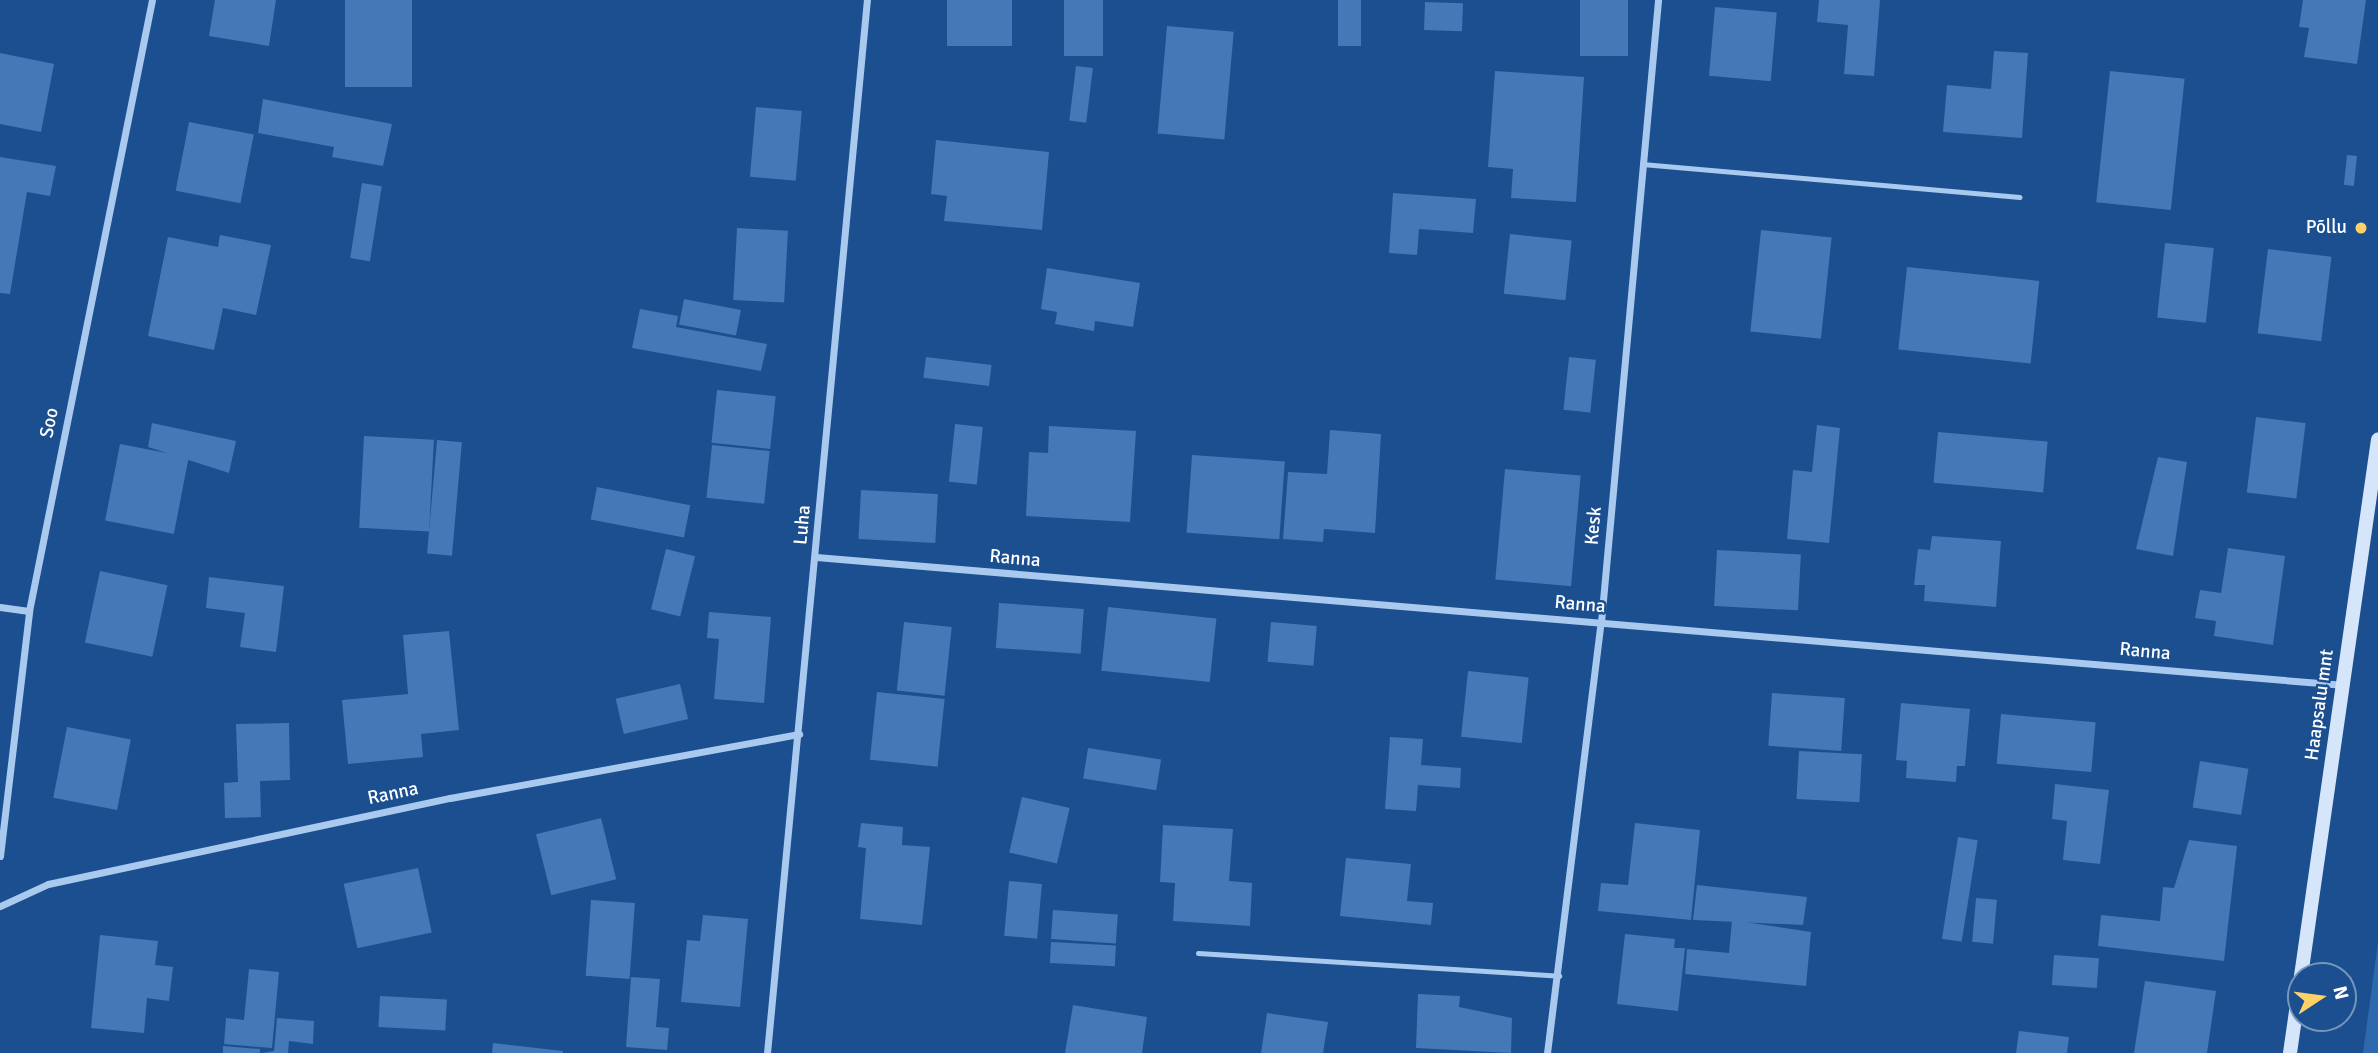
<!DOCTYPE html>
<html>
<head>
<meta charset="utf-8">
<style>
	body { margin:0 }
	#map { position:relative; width:2378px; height:1053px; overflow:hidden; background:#1b4f8f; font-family:Signika,sans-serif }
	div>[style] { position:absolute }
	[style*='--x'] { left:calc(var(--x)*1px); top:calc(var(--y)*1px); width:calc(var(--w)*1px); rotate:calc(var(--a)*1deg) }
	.green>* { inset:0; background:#2e69ad }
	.building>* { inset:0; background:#4478b7; transform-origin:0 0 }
	.lane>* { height:5px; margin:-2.5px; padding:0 2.5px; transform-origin:2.5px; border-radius:2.5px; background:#a9c9ee }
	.street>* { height:7px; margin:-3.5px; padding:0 3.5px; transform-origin:3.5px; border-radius:3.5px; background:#a9c9ee }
	.secondary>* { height:14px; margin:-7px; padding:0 7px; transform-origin:7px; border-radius:7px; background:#d6e6fa }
	.dots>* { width:19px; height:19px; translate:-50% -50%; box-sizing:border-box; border:4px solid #1b4f8f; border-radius:50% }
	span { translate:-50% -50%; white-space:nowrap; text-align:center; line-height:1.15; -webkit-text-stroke:5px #1b4f8f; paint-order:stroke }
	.poi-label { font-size:19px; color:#fff }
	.right { translate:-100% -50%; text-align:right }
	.street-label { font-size:19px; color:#fff }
	.north { position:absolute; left:2287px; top:962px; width:70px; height:70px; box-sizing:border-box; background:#1b4f8f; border:2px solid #7695bc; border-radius:50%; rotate:77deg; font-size:19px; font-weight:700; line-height:28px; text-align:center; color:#fff }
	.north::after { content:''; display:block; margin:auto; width:24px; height:32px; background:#ffd166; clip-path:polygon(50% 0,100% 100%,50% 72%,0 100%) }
</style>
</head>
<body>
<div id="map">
	<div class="green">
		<i style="clip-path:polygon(2378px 942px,2378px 1053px,2363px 1053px)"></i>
	</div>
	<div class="building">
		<i style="clip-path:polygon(215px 0,276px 0,269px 46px,209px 36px)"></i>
		<i style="left:345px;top:0;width:67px;height:87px"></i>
		<i style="left:947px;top:0;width:65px;height:46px"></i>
		<i style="left:1064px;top:0;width:39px;height:56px"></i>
		<i style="left:1338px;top:0;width:23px;height:46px"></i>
		<i style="left:1580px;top:0;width:48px;height:56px"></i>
		<i style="clip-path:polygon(1819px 0,1880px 0,1874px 76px,1844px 74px,1848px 25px,1817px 22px)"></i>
		<i style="clip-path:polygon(2303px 0,2366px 0,2357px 64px,2304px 57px,2309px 28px,2299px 27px)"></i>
		<i style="left:1425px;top:2px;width:38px;height:28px;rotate:2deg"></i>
		<i style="left:1715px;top:7px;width:62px;height:69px;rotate:5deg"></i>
		<i style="left:1167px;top:26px;width:67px;height:108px;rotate:5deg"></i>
		<i style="clip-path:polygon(1994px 51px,2028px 53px,2022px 138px,1943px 132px,1947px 85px,1991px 89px)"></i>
		<i style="clip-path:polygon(0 53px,54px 64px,41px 132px,0 124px)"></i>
		<i style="left:1076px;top:66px;width:17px;height:55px;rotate:7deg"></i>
		<i style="clip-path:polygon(1495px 71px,1584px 77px,1576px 202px,1511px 198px,1513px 169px,1488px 167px)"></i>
		<i style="left:2110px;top:71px;width:75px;height:132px;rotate:6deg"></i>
		<i style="clip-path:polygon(263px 99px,392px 124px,383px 166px,332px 157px,334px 147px,258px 133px)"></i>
		<i style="left:756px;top:107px;width:46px;height:70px;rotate:5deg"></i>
		<i style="left:189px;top:122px;width:66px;height:70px;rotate:11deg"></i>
		<i style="clip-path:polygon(936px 140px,1049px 152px,1042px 230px,944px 221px,947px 196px,931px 194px)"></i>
		<i style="left:2347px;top:155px;width:10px;height:30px;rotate:6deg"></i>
		<i style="clip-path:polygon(0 157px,56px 166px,50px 196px,27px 192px,10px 294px,0 293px)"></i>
		<i style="left:362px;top:183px;width:20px;height:76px;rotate:9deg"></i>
		<i style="clip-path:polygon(1393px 193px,1476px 199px,1473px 233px,1419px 229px,1417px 255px,1389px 253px)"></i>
		<i style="left:737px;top:228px;width:51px;height:72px;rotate:3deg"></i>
		<i style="left:1761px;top:230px;width:71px;height:102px;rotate:6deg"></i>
		<i style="left:1510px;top:234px;width:62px;height:60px;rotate:6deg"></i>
		<i style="clip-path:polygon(220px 235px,271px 245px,256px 315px,223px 308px,214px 350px,148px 336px,168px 237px,218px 247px)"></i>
		<i style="left:2165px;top:243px;width:49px;height:75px;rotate:6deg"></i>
		<i style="left:2268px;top:249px;width:64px;height:85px;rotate:7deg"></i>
		<i style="left:1907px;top:267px;width:133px;height:83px;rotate:6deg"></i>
		<i style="clip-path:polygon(1047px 268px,1140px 283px,1133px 327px,1095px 321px,1094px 331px,1055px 324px,1057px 312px,1041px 309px)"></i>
		<i style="left:684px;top:299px;width:58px;height:26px;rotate:11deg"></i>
		<i style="clip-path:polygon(640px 309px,678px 316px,676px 327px,767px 344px,761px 371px,632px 348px)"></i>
		<i style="left:926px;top:357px;width:66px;height:21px;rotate:7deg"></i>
		<i style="left:1569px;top:357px;width:27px;height:53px;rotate:6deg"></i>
		<i style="left:717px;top:390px;width:59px;height:53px;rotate:6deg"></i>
		<i style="left:2256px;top:417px;width:50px;height:76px;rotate:7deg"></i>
		<i style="clip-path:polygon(152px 423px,236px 441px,229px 473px,148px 447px)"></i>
		<i style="left:955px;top:424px;width:28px;height:58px;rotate:6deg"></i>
		<i style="clip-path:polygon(1817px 425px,1840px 428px,1829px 543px,1787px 539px,1793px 470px,1812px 472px)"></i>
		<i style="clip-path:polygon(1049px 426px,1136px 431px,1130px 522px,1026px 516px,1029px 452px,1048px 453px)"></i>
		<i style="clip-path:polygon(1330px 430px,1381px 434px,1375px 533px,1324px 529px,1323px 542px,1283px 539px,1288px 472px,1327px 474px)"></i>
		<i style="left:1938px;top:432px;width:110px;height:51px;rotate:5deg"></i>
		<i style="left:364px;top:436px;width:70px;height:92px;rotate:3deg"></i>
		<i style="left:437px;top:440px;width:25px;height:114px;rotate:5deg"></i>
		<i style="left:120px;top:444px;width:70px;height:78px;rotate:11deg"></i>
		<i style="left:712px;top:445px;width:58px;height:53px;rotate:6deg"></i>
		<i style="left:1192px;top:455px;width:93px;height:78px;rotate:4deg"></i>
		<i style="clip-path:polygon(2158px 457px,2187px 462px,2173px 556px,2136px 549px)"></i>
		<i style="left:1505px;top:469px;width:76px;height:111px;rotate:5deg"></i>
		<i style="left:597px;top:487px;width:95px;height:33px;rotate:11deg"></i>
		<i style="left:861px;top:490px;width:77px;height:49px;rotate:3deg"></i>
		<i style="clip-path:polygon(1932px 536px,2001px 541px,1996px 607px,1924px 601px,1925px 585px,1914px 585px,1918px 549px,1930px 550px)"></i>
		<i style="clip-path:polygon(2228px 548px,2285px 556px,2273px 645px,2214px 636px,2216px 621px,2195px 618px,2200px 590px,2221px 593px)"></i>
		<i style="left:666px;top:549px;width:30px;height:62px;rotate:14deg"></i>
		<i style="left:1717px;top:550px;width:84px;height:56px;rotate:3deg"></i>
		<i style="left:100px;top:571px;width:69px;height:73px;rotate:12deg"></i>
		<i style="clip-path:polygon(209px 577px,284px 586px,276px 652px,240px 647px,245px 613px,206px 608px)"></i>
		<i style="left:999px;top:603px;width:85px;height:45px;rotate:4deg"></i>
		<i style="left:1108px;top:607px;width:109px;height:64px;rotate:6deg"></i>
		<i style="clip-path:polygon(709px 612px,771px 617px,764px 703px,714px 699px,719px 639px,707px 638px)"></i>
		<i style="left:904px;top:622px;width:48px;height:69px;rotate:6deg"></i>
		<i style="left:1271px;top:622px;width:46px;height:40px;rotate:5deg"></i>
		<i style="clip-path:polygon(449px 631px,459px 730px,421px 734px,423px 757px,348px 764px,342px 700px,408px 694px,403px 635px)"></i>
		<i style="left:1468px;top:671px;width:61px;height:66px;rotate:6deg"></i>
		<i style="left:680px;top:684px;width:36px;height:66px;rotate:77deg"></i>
		<i style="left:877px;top:692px;width:68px;height:68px;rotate:6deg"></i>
		<i style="left:1772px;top:693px;width:73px;height:53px;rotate:4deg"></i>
		<i style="clip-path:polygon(1901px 703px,1970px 709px,1965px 766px,1957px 766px,1956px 782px,1906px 778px,1907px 761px,1896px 760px)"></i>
		<i style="left:2001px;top:714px;width:95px;height:50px;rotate:5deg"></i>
		<i style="clip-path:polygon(289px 723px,290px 780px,260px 781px,261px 817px,225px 818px,224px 783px,238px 782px,236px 724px)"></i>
		<i style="left:67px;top:727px;width:65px;height:72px;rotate:11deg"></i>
		<i style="clip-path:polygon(1390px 737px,1423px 739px,1421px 765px,1461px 768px,1460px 788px,1418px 785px,1416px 811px,1385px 809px)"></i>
		<i style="left:1088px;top:748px;width:74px;height:31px;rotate:9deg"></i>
		<i style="left:1799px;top:751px;width:63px;height:48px;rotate:3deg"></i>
		<i style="left:2200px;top:761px;width:49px;height:47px;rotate:9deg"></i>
		<i style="clip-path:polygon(2055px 784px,2109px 790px,2100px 864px,2063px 860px,2067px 821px,2052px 819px)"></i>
		<i style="left:1022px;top:797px;width:49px;height:57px;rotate:13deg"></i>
		<i style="left:601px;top:818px;width:63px;height:67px;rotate:76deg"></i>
		<i style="clip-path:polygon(861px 823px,903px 827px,902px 845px,930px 847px,922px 925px,860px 919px,866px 848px,858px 847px)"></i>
		<i style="clip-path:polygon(1635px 823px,1700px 830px,1691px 920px,1598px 911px,1601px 883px,1628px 885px)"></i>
		<i style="clip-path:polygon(1163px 825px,1233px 829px,1229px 881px,1252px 883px,1250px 926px,1173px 921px,1175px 883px,1160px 882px)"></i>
		<i style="left:1958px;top:837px;width:20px;height:103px;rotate:9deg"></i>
		<i style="clip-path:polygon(2189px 840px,2237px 846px,2224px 961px,2098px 946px,2101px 915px,2160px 921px,2163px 887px,2174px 888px)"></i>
		<i style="clip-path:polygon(1346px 858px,1411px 864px,1407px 901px,1433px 903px,1431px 925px,1340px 916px)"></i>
		<i style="left:418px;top:868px;width:66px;height:76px;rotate:78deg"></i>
		<i style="left:1009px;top:881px;width:33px;height:55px;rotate:5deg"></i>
		<i style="clip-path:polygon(1697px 885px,1807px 897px,1803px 925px,1693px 920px)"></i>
		<i style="left:1976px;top:898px;width:21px;height:44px;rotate:5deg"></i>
		<i style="left:591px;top:900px;width:44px;height:76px;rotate:4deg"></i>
		<i style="left:1053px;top:910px;width:65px;height:29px;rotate:4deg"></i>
		<i style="clip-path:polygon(703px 915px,748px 919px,740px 1007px,681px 1002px,687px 940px,700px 941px)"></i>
		<i style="clip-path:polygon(1732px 920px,1811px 932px,1806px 986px,1685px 974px,1687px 949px,1729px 953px)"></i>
		<i style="clip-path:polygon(1625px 934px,1675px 939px,1674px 948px,1685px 948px,1678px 1011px,1617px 1004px)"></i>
		<i style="clip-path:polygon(100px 935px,158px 941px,155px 965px,173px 967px,169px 1001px,147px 998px,144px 1033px,91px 1028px)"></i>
		<i style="left:1051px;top:942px;width:65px;height:21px;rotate:3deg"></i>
		<i style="left:2054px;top:955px;width:45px;height:30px;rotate:4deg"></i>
		<i style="clip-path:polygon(249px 969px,279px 972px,272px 1048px,224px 1044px,226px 1018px,244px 1020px)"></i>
		<i style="clip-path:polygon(631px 977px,660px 979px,656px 1027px,669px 1028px,667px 1050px,626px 1047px)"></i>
		<i style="clip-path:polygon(2145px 981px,2216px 991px,2207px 1053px,2134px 1053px)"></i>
		<i style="clip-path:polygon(1418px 994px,1460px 996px,1459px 1007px,1512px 1018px,1511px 1053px,1416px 1048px)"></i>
		<i style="left:380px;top:996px;width:67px;height:31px;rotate:3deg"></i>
		<i style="clip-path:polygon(1073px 1005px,1147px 1017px,1142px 1053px,1065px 1053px)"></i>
		<i style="clip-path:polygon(1267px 1013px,1328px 1022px,1323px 1053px,1261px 1053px)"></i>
		<i style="clip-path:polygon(277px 1018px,314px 1021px,313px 1044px,289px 1041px,288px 1053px,262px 1053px,274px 1051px)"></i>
		<i style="clip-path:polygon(2019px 1031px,2069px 1037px,2067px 1053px,2016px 1053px)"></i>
		<i style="clip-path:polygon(493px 1043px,563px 1051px,563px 1053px,492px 1053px)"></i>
		<i style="clip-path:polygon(223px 1046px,260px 1049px,260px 1053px,223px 1053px)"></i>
	</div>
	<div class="lane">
		<i style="--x:1642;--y:164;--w:379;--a:5"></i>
		<i style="--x:1198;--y:953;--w:362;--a:3.6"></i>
	</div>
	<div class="street">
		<i style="--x:816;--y:557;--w:1531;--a:4.79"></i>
		<i style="--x:0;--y:607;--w:29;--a:8"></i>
		<i style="--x:0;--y:856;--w:247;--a:-83.2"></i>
		<i style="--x:29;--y:611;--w:623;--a:-78.62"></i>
		<i style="--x:0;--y:906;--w:53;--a:-24.6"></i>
		<i style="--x:48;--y:884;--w:411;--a:-12.1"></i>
		<i style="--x:450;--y:798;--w:355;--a:-10.4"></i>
		<i style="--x:767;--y:1053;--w:1058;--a:-84.58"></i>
		<i style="--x:1547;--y:1053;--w:434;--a:-82.9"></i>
		<i style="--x:1601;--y:622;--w:625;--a:-84.76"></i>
	</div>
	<div class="secondary">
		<i style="--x:2301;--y:976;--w:542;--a:-81.83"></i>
		<i style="--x:2290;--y:1053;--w:77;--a:-81.8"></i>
	</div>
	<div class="dots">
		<i style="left:2361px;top:228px;background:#ffd166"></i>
	</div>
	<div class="poi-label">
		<span class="right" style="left:2347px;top:228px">Põllu</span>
	</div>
	<div class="street-label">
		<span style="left:50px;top:423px;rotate:-79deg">Soo</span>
		<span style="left:803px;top:525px;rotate:-85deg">Luha</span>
		<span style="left:1594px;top:526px;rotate:-85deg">Kesk</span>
		<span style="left:1015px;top:559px;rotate:5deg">Ranna</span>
		<span style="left:1580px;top:605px;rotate:5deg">Ranna</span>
		<span style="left:2145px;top:652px;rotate:5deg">Ranna</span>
		<span style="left:2320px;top:705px;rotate:-82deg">Haapsalu mnt</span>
		<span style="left:393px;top:794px;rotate:-12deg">Ranna</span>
	</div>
	<div class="north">N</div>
</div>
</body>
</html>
